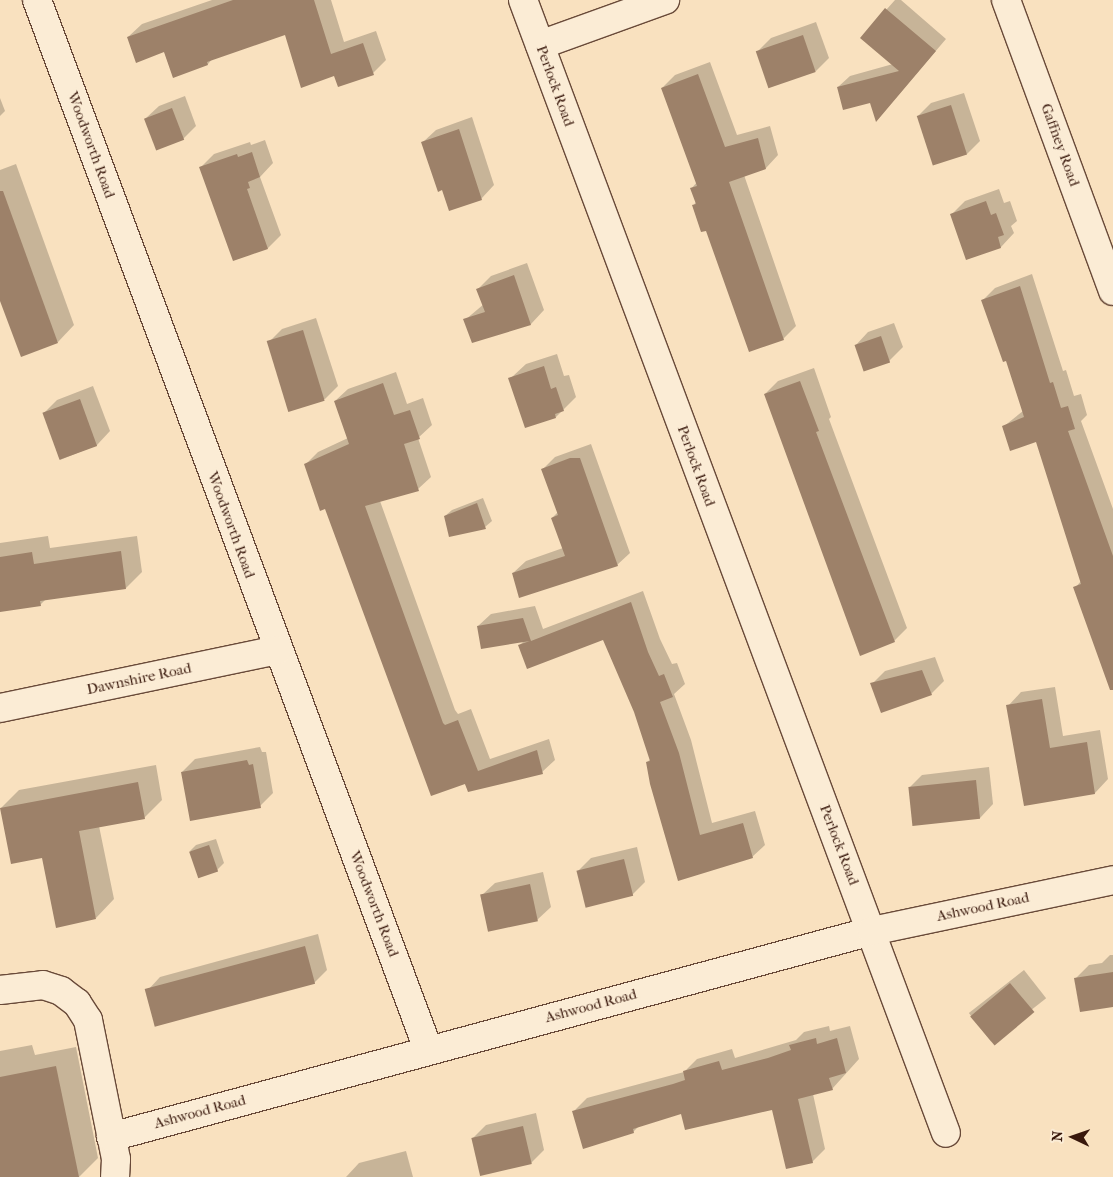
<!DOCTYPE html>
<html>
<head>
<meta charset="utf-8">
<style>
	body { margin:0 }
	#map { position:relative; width:1113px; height:1177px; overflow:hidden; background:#f9e1bf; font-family:"IM FELL French Canon",serif }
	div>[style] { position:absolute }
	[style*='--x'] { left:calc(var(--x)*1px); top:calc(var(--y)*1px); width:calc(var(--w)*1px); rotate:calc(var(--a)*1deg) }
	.shadow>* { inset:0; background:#0003; transform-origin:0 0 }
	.building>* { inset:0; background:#9d8169; transform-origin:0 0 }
	.roads { filter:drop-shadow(1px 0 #694a39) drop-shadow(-1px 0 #694a39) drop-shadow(0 1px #694a39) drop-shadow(0 -1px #694a39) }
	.minor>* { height:28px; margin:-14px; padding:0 14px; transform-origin:14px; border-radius:14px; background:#fbecd5 }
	span { translate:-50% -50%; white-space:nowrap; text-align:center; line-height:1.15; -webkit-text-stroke:5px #fbecd5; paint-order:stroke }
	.street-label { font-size:15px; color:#39180c }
	.north { position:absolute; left:1048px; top:1112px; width:50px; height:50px; -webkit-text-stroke:4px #fbecd5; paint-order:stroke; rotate:273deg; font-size:14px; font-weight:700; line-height:20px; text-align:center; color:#39180c }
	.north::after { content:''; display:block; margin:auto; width:18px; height:22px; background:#39180c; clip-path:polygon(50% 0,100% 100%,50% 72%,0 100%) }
</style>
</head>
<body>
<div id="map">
	<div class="shadow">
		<i style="clip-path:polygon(212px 0,331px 0,344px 42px,376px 31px,386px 60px,373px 73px,335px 75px,286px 33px,213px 58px,208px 64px,173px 76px,164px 51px,128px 37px,142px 24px)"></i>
		<i style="clip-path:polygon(895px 0,901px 0,946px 39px,887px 108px,838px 87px,850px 76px,893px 64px,862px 37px)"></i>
		<i style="clip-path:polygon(816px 22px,829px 58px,816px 71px,758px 51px,771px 38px)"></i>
		<i style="clip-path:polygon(710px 62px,737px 135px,770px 126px,778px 155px,766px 168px,744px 175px,796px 326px,783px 339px,693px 206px,696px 202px,691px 189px,697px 182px,662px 88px,675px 75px)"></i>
		<i style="clip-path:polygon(964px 93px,980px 141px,967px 154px,918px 116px,931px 103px)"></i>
		<i style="clip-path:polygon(185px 96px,196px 126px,183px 139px,145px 119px,159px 106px)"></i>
		<i style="clip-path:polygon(0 98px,5px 111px,0 116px)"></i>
		<i style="clip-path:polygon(472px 117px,494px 185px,481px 199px,443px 189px,422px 143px,436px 130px)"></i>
		<i style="clip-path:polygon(265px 140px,273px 163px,260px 177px,281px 235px,268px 248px,234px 260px,201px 167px,214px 154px,250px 142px,251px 145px)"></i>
		<i style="clip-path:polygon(16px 164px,74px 325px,58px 342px,0 298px,0 170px)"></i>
		<i style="clip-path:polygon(999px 189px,1004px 203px,1010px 201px,1017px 221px,1011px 226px,1014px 233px,1001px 247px,967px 259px,951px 215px,965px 201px)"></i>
		<i style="clip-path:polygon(527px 263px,544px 310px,531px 324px,472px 342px,465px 320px,484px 304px,478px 289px,491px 276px)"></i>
		<i style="clip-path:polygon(1032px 274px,1063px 371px,1066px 370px,1074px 396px,1081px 394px,1087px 415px,1081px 421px,1113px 509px,1113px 676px,1075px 588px,1081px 581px,1037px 441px,1003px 427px,1023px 411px,1007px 360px,982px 301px,995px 288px)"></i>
		<i style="clip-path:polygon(316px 318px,338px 386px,325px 399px,291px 410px,269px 342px,282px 329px)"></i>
		<i style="clip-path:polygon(894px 323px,903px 347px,889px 361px,855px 346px,868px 332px)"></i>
		<i style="clip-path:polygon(557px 354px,564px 376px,569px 375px,576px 397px,556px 417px,512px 377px,526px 364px)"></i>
		<i style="clip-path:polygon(814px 368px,831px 417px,829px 419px,907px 628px,894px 641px,765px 394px,778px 381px)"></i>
		<i style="clip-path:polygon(396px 372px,407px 404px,423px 398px,432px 425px,418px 438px,431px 477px,418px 489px,380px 501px,455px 710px,458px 714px,471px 709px,490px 759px,549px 739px,555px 760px,542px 772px,468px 790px,305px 465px,318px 452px,348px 438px,335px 401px,348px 389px)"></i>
		<i style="clip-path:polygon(93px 386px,110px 431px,97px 445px,60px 460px,44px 413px,57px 400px)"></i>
		<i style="clip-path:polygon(591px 444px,630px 553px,617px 565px,513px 573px,526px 561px,563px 548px,552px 518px,559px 511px,543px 469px,555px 457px)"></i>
		<i style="clip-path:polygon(483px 498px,492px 521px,485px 527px,445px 516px,452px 510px)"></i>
		<i style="clip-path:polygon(48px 536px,50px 548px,137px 536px,142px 572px,126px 588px,46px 599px,40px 605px,0 609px,0 543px)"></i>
		<i style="clip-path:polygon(643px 591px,660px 639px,672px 664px,677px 663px,685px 684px,674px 694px,691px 740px,712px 823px,755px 811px,765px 845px,752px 857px,678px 879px,647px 762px,651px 759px,635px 712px,604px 639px,520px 645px,525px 640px,478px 626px,491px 614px,535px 606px,543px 629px)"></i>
		<i style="clip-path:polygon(935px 657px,944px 681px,931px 694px,872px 684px,885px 671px)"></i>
		<i style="clip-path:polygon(1055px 687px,1063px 736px,1100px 730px,1108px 779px,1095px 793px,1025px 804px,1008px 706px,1021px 692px)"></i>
		<i style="clip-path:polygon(260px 747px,262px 752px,266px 752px,273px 793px,260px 806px,182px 772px,195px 759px)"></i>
		<i style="clip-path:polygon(156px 765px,162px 800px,144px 818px,99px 826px,114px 899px,96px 918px,1px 808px,19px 790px)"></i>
		<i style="clip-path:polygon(989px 767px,993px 804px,980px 818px,909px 788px,922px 775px)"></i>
		<i style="clip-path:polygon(216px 839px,224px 863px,217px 870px,190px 851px,196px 845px)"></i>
		<i style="clip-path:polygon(637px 847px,645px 882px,632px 895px,578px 871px,591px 858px)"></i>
		<i style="clip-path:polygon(543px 872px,551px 907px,537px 920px,481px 896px,495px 883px)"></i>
		<i style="clip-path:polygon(318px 934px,327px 970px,314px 983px,147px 991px,160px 977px)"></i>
		<i style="clip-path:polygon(1110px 955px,1113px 955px,1113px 1005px,1076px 978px,1089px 965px,1102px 963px)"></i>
		<i style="left:1024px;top:970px;width:36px;height:70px;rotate:52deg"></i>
		<i style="clip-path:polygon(829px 1026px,830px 1031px,850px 1026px,859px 1059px,832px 1089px,813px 1094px,825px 1149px,812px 1162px,773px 1108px,682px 1113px,640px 1125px,633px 1132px,574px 1111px,587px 1098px,684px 1072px,697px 1059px,732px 1049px,735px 1058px,796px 1040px,804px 1032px)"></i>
		<i style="clip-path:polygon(32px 1045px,35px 1055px,76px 1047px,98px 1158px,79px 1177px,0 1177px,0 1051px)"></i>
		<i style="clip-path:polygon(536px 1113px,544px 1150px,531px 1163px,473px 1138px,486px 1125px)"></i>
		<i style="clip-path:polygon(406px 1151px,413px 1177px,346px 1177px,359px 1163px)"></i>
	</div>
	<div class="building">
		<i style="clip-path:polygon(233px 0,314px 0,331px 54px,363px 43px,374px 75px,338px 87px,334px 76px,301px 88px,285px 35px,207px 62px,208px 65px,173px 78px,164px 52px,136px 63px,127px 37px)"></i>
		<i style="clip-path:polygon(885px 8px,936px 51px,876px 122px,870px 103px,843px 110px,837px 87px,899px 71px,860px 38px)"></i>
		<i style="left:803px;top:35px;width:39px;height:50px;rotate:71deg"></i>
		<i style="clip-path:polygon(698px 74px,725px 147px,758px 138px,766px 169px,729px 182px,784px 340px,749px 352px,706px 231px,701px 232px,692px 205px,696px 204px,690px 188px,697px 186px,661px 88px)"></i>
		<i style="left:951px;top:105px;width:52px;height:36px;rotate:72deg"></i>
		<i style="left:172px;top:108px;width:34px;height:30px;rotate:69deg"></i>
		<i style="clip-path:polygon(459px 129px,482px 200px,449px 211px,442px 190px,438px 192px,421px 142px)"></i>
		<i style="clip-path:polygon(252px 152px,260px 177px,248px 182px,250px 188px,247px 189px,268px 249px,233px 261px,199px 167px,237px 154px,238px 157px)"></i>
		<i style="clip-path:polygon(0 191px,3px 191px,58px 343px,21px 357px,0 301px)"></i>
		<i style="clip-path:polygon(986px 201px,991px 215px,996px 213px,1004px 235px,998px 237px,1001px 248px,966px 260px,950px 214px)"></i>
		<i style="clip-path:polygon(514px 275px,531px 325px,472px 343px,463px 319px,485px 312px,476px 289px)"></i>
		<i style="clip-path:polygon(1020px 286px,1050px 383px,1053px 382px,1061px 408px,1068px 406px,1075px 429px,1068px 431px,1113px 556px,1113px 690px,1110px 690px,1073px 587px,1081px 584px,1036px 442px,1010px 451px,1002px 426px,1024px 417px,1006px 361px,1003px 362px,981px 300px)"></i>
		<i style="left:303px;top:330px;width:74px;height:38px;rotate:73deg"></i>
		<i style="left:881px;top:336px;width:28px;height:28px;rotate:71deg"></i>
		<i style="clip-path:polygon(544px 366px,551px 389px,556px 387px,564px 411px,555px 414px,556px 418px,525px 428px,508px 378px)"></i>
		<i style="clip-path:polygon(800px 381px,819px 431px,816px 432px,895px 642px,860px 656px,764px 394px)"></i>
		<i style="clip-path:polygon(383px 383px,394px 415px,410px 410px,420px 439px,404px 444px,419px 491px,365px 506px,443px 723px,445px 725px,458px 720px,478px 771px,537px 750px,543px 774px,468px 792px,465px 784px,431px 796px,325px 509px,320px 511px,304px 464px,349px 444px,334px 401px)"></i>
		<i style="left:80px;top:399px;width:50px;height:40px;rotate:70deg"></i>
		<i style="clip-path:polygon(570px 458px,580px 458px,618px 566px,519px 598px,512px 573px,565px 556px,551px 518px,558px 515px,541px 469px)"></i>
		<i style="clip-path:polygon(477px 503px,486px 529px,449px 537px,444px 516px)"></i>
		<i style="clip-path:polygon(121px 551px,126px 589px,40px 601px,41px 606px,0 612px,0 557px,32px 552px,34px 564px)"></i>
		<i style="clip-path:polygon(631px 602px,648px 652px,659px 676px,664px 674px,673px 697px,660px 702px,679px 753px,700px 835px,743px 823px,753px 858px,678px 881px,650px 784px,646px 762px,650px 761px,634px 712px,603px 640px,527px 669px,518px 645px,530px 641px,481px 649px,477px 626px,523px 618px,531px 641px)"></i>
		<i style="clip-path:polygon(922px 670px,932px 695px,881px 713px,870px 683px)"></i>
		<i style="clip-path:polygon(1042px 699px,1050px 748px,1087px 742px,1095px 794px,1024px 806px,1006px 705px)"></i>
		<i style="clip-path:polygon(247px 760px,249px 765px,253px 764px,261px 808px,190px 821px,181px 772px)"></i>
		<i style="left:976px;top:780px;width:39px;height:68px;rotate:84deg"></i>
		<i style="clip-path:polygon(138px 782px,145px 819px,79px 831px,96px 919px,56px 928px,42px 858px,11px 864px,0 808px)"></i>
		<i style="left:209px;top:845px;width:28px;height:21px;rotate:71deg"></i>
		<i style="left:624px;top:859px;width:38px;height:49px;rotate:76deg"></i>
		<i style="left:530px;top:884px;width:38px;height:51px;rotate:78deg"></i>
		<i style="left:305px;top:946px;width:39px;height:166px;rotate:75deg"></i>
		<i style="clip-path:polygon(1113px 972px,1113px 1007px,1080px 1012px,1074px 978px)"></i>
		<i style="left:1010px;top:983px;width:38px;height:52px;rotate:50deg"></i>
		<i style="clip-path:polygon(816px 1038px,817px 1044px,837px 1038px,846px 1073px,829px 1078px,833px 1090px,798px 1099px,813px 1163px,786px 1169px,772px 1110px,685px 1130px,681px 1114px,633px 1129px,634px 1133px,583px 1149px,572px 1111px,673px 1084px,685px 1080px,683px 1071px,719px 1061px,722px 1070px,768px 1058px,791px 1050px,789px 1045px)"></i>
		<i style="clip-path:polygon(56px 1066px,79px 1177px,0 1177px,0 1077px)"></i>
		<i style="left:523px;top:1126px;width:39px;height:53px;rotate:77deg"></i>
	</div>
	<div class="roads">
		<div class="minor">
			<i style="--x:37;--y:0;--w:1120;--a:69.56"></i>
			<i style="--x:523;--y:0;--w:1209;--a:69.53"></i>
			<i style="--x:1006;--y:0;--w:310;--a:69.8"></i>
			<i style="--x:540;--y:45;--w:133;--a:-19.8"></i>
			<i style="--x:0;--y:708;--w:283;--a:-11.8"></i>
			<i style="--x:0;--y:990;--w:43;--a:-6.6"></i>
			<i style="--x:43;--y:985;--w:19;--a:18"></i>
			<i style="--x:61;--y:991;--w:20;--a:37"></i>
			<i style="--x:77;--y:1003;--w:20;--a:57"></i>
			<i style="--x:88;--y:1020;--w:142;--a:78.6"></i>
			<i style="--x:116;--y:1159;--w:18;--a:93"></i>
			<i style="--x:111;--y:1137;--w:788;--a:-15.15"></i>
			<i style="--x:872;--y:931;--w:246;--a:-11.9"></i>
		</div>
	</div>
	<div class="street-label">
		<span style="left:555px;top:86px;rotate:70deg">Perlock Road</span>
		<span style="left:91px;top:145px;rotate:70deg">Woodworth Road</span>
		<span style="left:1060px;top:145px;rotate:70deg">Gaffney Road</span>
		<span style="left:696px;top:466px;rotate:70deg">Perlock Road</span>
		<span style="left:231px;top:525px;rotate:70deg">Woodworth Road</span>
		<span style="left:139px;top:679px;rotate:-12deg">Dawnshire Road</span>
		<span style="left:839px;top:845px;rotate:69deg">Perlock Road</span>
		<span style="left:374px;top:904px;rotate:69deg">Woodworth Road</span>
		<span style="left:983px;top:907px;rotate:-12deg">Ashwood Road</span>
		<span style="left:591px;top:1006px;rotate:-15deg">Ashwood Road</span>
		<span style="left:200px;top:1112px;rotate:-15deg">Ashwood Road</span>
	</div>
	<div class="north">N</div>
</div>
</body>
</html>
